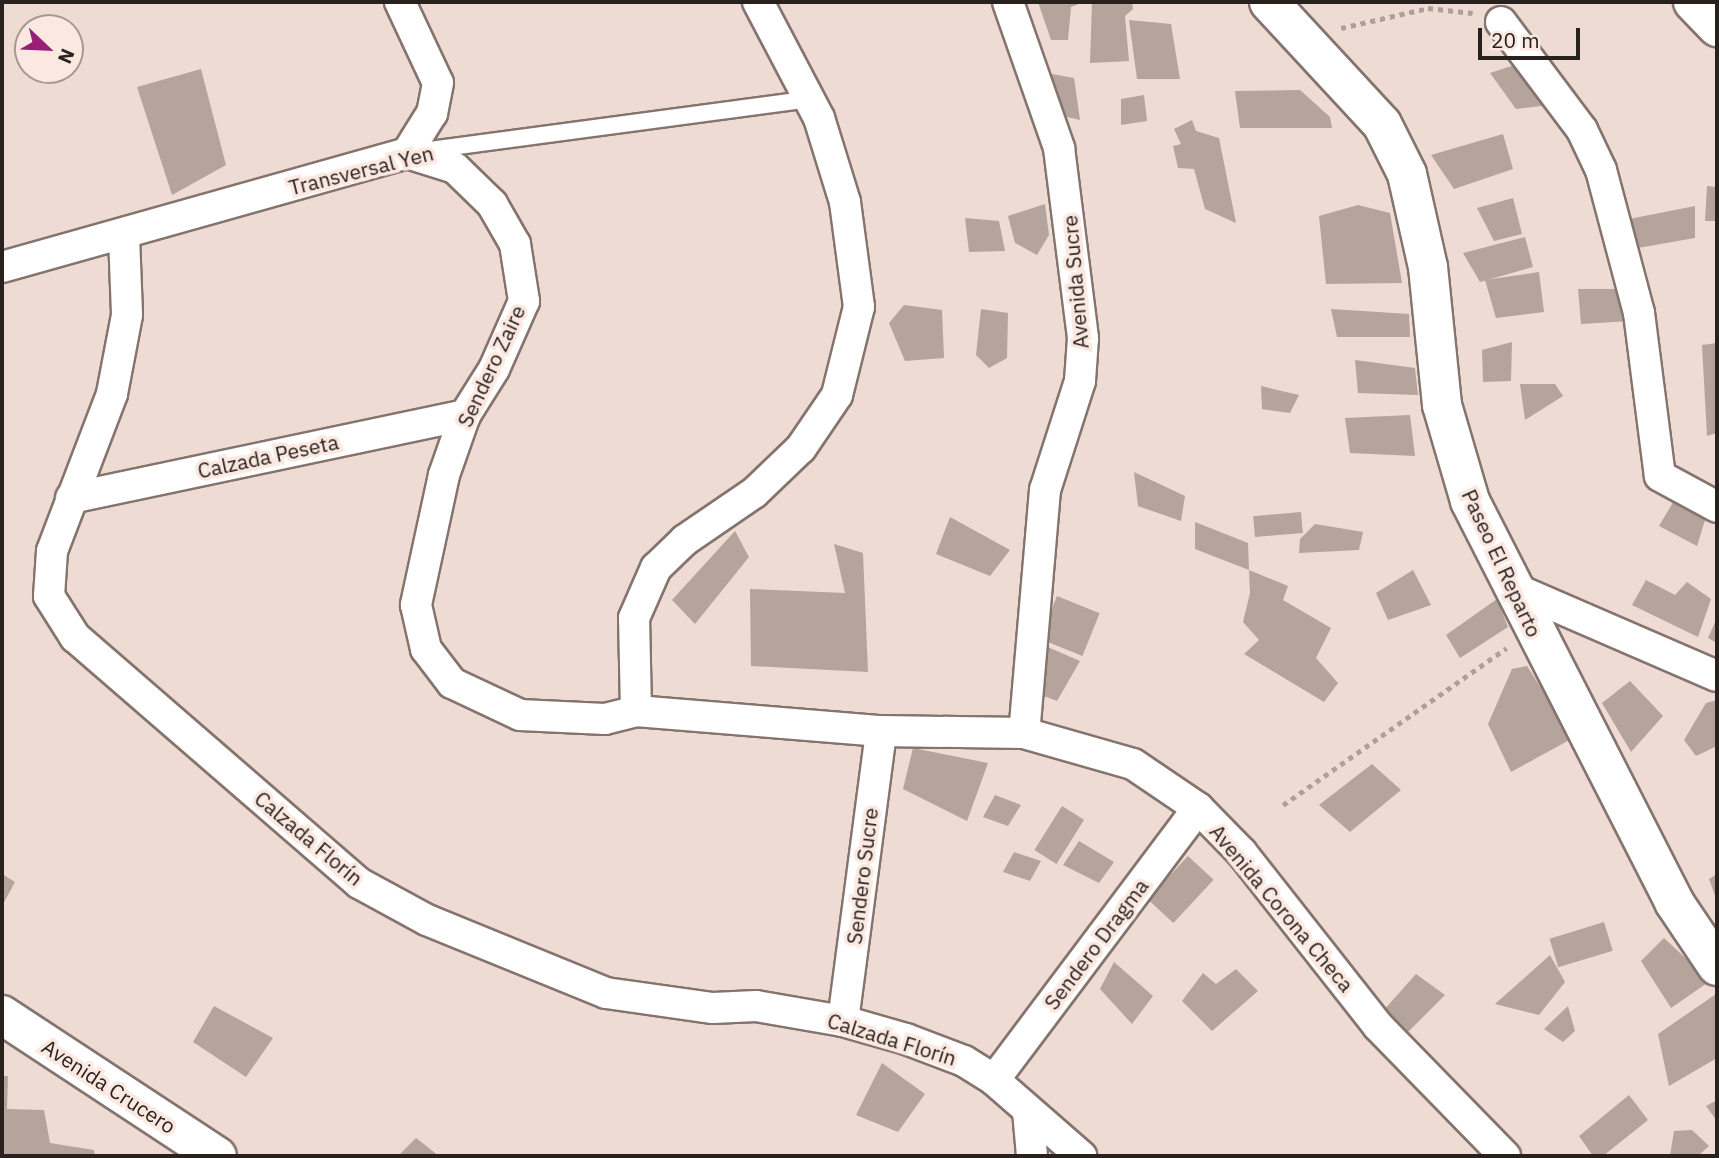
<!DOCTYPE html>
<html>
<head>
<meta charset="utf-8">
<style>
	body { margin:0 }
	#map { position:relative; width:1719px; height:1158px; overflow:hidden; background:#eedbd4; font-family:"IBM Plex Sans",sans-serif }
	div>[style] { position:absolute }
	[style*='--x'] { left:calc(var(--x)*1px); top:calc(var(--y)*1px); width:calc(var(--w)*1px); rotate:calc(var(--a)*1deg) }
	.building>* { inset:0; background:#b4a49b; transform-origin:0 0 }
	.path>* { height:4.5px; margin-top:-2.25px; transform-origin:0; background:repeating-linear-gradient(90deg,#af9f9a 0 5px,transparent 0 10px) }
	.roads { filter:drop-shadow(2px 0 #84746d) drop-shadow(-2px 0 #84746d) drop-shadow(0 2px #84746d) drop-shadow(0 -2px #84746d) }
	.service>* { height:16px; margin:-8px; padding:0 8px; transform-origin:8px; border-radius:8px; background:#fff }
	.minor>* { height:30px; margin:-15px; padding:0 15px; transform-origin:15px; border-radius:15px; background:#fff }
	.tertiary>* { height:38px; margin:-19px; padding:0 19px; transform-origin:19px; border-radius:19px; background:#fff }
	span { translate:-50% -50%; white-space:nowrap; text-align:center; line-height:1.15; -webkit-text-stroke:7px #fbe8e1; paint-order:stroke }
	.street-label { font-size:21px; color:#28211e }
	.frame { position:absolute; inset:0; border:4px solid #28211e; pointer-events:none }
	.north { position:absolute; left:14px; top:14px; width:70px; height:70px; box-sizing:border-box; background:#fbe8e1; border:2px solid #a79893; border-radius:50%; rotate:113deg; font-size:19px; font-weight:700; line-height:28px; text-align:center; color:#28211e }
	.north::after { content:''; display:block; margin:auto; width:24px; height:32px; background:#991e77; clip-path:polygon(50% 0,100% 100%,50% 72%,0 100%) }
	.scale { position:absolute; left:1478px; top:28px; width:102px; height:32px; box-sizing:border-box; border:4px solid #28211e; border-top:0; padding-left:9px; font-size:21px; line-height:24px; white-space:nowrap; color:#28211e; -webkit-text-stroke:5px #fbe8e1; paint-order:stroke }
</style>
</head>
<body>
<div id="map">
	<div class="building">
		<i style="clip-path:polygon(1038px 2px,1084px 2px,1071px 7px,1068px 40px,1051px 40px)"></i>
		<i style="clip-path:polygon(1092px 2px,1132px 2px,1133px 9px,1125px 16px,1129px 61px,1090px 63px)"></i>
		<i style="clip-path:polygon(1129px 20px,1171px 24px,1180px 79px,1137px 79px)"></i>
		<i style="clip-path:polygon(1527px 61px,1558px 104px,1516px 109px,1490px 73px)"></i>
		<i style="clip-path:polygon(201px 69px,226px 165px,172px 195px,137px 87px)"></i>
		<i style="clip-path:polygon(1052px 74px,1074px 78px,1080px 120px,1054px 114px)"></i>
		<i style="clip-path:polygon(1300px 90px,1330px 117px,1332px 128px,1240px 128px,1235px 91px)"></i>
		<i style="clip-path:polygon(1144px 95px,1147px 121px,1121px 125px,1121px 99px)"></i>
		<i style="clip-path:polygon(1192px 120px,1196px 131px,1219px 138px,1236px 223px,1205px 209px,1194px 169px,1178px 168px,1173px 146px,1181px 144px,1174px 129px)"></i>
		<i style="clip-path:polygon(1503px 134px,1513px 169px,1454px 189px,1431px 155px)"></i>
		<i style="clip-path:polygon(1707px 186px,1717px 187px,1717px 221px,1705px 221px)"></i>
		<i style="clip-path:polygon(1513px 198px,1522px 234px,1494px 241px,1477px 208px)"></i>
		<i style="clip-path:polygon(1045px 204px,1049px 235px,1037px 255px,1015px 243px,1008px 216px)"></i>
		<i style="clip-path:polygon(1358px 205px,1390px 213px,1402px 283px,1326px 284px,1319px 216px)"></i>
		<i style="clip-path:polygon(1695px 206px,1695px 238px,1638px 248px,1629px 219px)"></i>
		<i style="clip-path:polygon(965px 218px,999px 221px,1005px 251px,969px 252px)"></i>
		<i style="clip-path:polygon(1525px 237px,1533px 267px,1480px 282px,1463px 253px)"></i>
		<i style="clip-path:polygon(1539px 272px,1544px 312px,1496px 318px,1485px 280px)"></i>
		<i style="clip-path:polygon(1578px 289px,1625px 289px,1631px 321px,1581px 324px)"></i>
		<i style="clip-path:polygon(904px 305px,942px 310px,944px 358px,905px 361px,889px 323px)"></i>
		<i style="clip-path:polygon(981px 309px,1008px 313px,1007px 358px,989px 368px,976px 355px)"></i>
		<i style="clip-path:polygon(1331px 309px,1409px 314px,1410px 337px,1337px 337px)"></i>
		<i style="clip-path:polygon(1512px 342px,1511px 381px,1483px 382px,1482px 350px)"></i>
		<i style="clip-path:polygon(1717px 343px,1717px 433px,1707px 436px,1702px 345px)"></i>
		<i style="clip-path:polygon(1355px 360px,1415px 368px,1418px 395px,1358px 393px)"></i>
		<i style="clip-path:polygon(1520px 384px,1555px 384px,1563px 396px,1525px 420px)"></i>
		<i style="clip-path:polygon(1261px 386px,1299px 395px,1290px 413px,1262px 409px)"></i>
		<i style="clip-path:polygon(1410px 415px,1415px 456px,1350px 453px,1345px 418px)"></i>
		<i style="clip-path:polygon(1134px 472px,1185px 496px,1181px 521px,1138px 506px)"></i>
		<i style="clip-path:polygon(1675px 499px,1706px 517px,1697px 546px,1659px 526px)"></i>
		<i style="left:1301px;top:512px;width:21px;height:48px;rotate:85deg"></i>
		<i style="clip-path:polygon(950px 517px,1010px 550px,990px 576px,936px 554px)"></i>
		<i style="clip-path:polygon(1195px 522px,1248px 543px,1249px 570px,1195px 549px)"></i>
		<i style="clip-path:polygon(1315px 524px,1363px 532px,1359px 550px,1299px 553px,1300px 539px)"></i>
		<i style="clip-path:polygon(735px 531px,749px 557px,695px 624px,672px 600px)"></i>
		<i style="clip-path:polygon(834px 544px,863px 553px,868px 672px,751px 666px,750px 589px,845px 593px)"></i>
		<i style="clip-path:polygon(1249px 570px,1288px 586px,1283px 600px,1331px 628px,1316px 658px,1338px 683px,1324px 702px,1244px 654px,1259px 640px,1243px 622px,1250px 593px)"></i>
		<i style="clip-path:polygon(1413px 570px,1431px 605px,1388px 620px,1376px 593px)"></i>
		<i style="clip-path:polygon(1646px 580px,1675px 595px,1687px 582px,1711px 599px,1698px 637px,1632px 605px)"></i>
		<i style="left:1057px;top:596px;width:46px;height:46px;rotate:22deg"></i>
		<i style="clip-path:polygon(1497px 599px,1508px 627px,1460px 658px,1446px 635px)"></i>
		<i style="clip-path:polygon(1717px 618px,1717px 643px,1708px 638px)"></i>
		<i style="clip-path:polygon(1043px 645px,1080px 661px,1057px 701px,1036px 693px)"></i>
		<i style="clip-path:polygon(1527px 666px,1573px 738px,1511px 772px,1488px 724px,1512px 669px)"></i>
		<i style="clip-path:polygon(1630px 681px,1663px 716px,1631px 752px,1602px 703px)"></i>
		<i style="clip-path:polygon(1717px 700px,1717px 746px,1696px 756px,1684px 740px,1706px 703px)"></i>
		<i style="clip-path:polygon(913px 748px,988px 763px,967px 821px,903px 789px)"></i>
		<i style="clip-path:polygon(1372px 764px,1401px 790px,1350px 832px,1319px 805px)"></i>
		<i style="clip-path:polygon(995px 795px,1021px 805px,1008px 826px,983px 817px)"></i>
		<i style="left:1062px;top:806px;width:26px;height:52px;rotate:32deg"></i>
		<i style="clip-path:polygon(1079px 841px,1114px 862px,1099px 883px,1063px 865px)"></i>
		<i style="clip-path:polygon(1014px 852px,1041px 861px,1030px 881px,1003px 872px)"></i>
		<i style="left:1188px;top:856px;width:35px;height:59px;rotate:43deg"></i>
		<i style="clip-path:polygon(2px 874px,15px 882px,2px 906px)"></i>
		<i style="clip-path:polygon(1717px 874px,1717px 901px,1709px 879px)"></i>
		<i style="left:1604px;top:922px;width:30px;height:57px;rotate:73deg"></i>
		<i style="clip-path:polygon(1664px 938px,1710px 981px,1671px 1008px,1641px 961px)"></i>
		<i style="clip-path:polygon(1550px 955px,1565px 982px,1539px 1015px,1495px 1004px)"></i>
		<i style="clip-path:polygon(1114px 962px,1153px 996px,1132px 1024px,1100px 989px)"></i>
		<i style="clip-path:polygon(1236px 969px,1258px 991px,1212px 1031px,1182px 1001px,1203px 973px,1216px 984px)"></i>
		<i style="clip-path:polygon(1416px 974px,1445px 995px,1406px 1034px,1383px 1011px)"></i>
		<i style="clip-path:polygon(1716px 994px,1717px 1058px,1669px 1086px,1658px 1034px)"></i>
		<i style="clip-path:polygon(214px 1006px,273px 1038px,246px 1077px,193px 1042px)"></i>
		<i style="clip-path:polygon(1568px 1006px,1575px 1031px,1563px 1042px,1544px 1029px)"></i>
		<i style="clip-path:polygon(882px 1063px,925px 1094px,898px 1132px,856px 1115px)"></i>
		<i style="clip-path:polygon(2px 1076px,8px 1076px,7px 1109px,44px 1110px,50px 1143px,94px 1150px,95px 1156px,2px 1156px)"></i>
		<i style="clip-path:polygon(1629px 1095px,1648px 1120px,1603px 1156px,1593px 1156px,1579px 1136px)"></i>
		<i style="clip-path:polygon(1717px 1100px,1717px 1121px,1706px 1106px)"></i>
		<i style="clip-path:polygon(1692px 1130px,1709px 1146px,1698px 1156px,1670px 1156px,1674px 1131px)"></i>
		<i style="clip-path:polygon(416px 1138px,439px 1156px,398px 1156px)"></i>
	</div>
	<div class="path">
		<i style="--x:1341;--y:28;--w:89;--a:-12.9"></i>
		<i style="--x:1428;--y:8;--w:45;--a:6.3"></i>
		<i style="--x:1283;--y:805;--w:273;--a:-35.1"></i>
	</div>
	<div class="roads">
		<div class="service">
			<i style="--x:421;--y:151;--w:392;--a:-7.6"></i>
		</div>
		<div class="minor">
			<i style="--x:400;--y:2;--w:89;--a:64.9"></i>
			<i style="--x:438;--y:83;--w:31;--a:101"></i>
			<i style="--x:432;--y:113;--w:47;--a:122"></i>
			<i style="--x:1008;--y:2;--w:155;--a:70.7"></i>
			<i style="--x:1059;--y:148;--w:192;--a:82.8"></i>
			<i style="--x:1083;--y:338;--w:43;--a:94"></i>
			<i style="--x:1080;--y:381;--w:114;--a:107.8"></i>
			<i style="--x:1045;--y:490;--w:244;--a:94.9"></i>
			<i style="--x:1501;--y:22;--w:135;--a:53.1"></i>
			<i style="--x:1582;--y:130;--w:44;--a:64.6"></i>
			<i style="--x:1601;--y:170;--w:148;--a:75.1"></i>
			<i style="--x:1639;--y:313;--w:164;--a:82.7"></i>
			<i style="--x:1660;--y:476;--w:65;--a:28.5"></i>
			<i style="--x:407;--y:153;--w:50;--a:17.4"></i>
			<i style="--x:455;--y:168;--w:52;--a:44.2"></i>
			<i style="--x:492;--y:204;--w:46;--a:60.1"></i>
			<i style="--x:515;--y:244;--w:58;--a:81"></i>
			<i style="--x:524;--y:301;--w:74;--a:113.8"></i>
			<i style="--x:494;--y:369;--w:54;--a:122.2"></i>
			<i style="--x:465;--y:415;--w:64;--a:109.3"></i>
			<i style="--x:444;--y:475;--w:133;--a:102.2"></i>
			<i style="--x:416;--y:605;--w:45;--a:77.2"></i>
			<i style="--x:426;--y:649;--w:43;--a:52.6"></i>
			<i style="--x:452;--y:683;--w:75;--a:25.2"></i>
			<i style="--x:520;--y:715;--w:85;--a:2.7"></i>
			<i style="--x:605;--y:719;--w:32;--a:-14"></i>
			<i style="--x:636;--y:711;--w:246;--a:4.7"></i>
			<i style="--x:881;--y:731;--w:143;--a:0.8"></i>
			<i style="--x:1024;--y:733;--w:113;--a:15.9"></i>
			<i style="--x:1133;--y:764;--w:78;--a:34.1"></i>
			<i style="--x:1198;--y:808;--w:63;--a:45.6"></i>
			<i style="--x:1242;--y:853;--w:220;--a:51.8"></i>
			<i style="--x:1378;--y:1026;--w:182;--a:45.7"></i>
			<i style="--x:124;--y:236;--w:79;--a:87.8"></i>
			<i style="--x:127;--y:315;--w:80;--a:100.8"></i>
			<i style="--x:112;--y:394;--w:168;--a:110.9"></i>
			<i style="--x:52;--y:551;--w:45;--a:93.8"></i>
			<i style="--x:49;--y:596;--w:49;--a:57.6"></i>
			<i style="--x:75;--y:637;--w:376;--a:40.9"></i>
			<i style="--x:359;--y:883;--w:77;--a:28.6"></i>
			<i style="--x:427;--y:920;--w:193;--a:22.2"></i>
			<i style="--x:606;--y:993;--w:108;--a:8"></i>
			<i style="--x:713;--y:1008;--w:43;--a:-2.7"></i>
			<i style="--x:756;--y:1006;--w:88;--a:9.8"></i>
			<i style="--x:843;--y:1021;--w:66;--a:15.9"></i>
			<i style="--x:906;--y:1039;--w:62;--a:20.8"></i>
			<i style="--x:964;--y:1061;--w:36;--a:32"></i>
			<i style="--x:994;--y:1080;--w:116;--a:41.1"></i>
			<i style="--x:2;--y:267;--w:421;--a:-15.7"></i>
			<i style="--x:71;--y:498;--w:403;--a:-11.9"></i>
			<i style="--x:1511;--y:587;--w:224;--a:23.4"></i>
			<i style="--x:636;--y:711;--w:93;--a:-91.2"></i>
			<i style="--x:634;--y:618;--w:55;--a:-66.3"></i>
			<i style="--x:656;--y:568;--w:40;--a:-44"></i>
			<i style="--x:685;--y:540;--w:83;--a:-34.3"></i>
			<i style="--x:754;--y:493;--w:65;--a:-43.8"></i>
			<i style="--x:801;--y:448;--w:64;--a:-55.8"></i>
			<i style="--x:837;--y:395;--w:91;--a:-76"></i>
			<i style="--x:859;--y:307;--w:106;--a:-97.6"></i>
			<i style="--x:845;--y:202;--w:88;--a:-107.2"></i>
			<i style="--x:819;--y:118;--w:131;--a:-117.7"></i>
			<i style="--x:843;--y:1021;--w:292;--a:-82.5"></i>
			<i style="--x:994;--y:1080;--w:340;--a:-53.1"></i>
			<i style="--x:1028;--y:1111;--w:45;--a:84.9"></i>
		</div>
		<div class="tertiary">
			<i style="--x:1269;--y:2;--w:166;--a:47.2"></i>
			<i style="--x:1382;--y:124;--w:56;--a:63.4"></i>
			<i style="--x:1407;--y:174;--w:95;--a:77.3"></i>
			<i style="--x:1428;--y:267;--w:139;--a:84.2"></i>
			<i style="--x:1442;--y:405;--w:100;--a:73.7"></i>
			<i style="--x:1470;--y:501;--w:450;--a:63"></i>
			<i style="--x:1674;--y:902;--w:77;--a:56.1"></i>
			<i style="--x:1693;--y:2;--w:35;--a:46"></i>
			<i style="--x:2;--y:1015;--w:257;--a:33.3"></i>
		</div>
	</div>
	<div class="street-label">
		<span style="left:361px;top:170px;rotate:-14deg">Transversal Yen</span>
		<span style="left:1075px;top:282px;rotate:-95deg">Avenida Sucre</span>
		<span style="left:491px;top:366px;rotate:-65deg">Sendero Zaire</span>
		<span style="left:268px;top:456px;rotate:-12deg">Calzada Peseta</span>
		<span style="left:1502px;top:563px;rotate:65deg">Paseo El Reparto</span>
		<span style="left:309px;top:838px;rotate:40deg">Calzada Florín</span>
		<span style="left:862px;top:876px;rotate:-83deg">Sendero Sucre</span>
		<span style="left:1282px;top:908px;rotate:50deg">Avenida Corona Checa</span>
		<span style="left:1096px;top:944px;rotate:-53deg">Sendero Dragma</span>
		<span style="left:892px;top:1039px;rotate:17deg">Calzada Florín</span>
		<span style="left:109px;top:1086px;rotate:33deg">Avenida Crucero</span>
	</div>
	<div class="frame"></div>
	<div class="north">N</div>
	<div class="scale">20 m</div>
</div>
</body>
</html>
